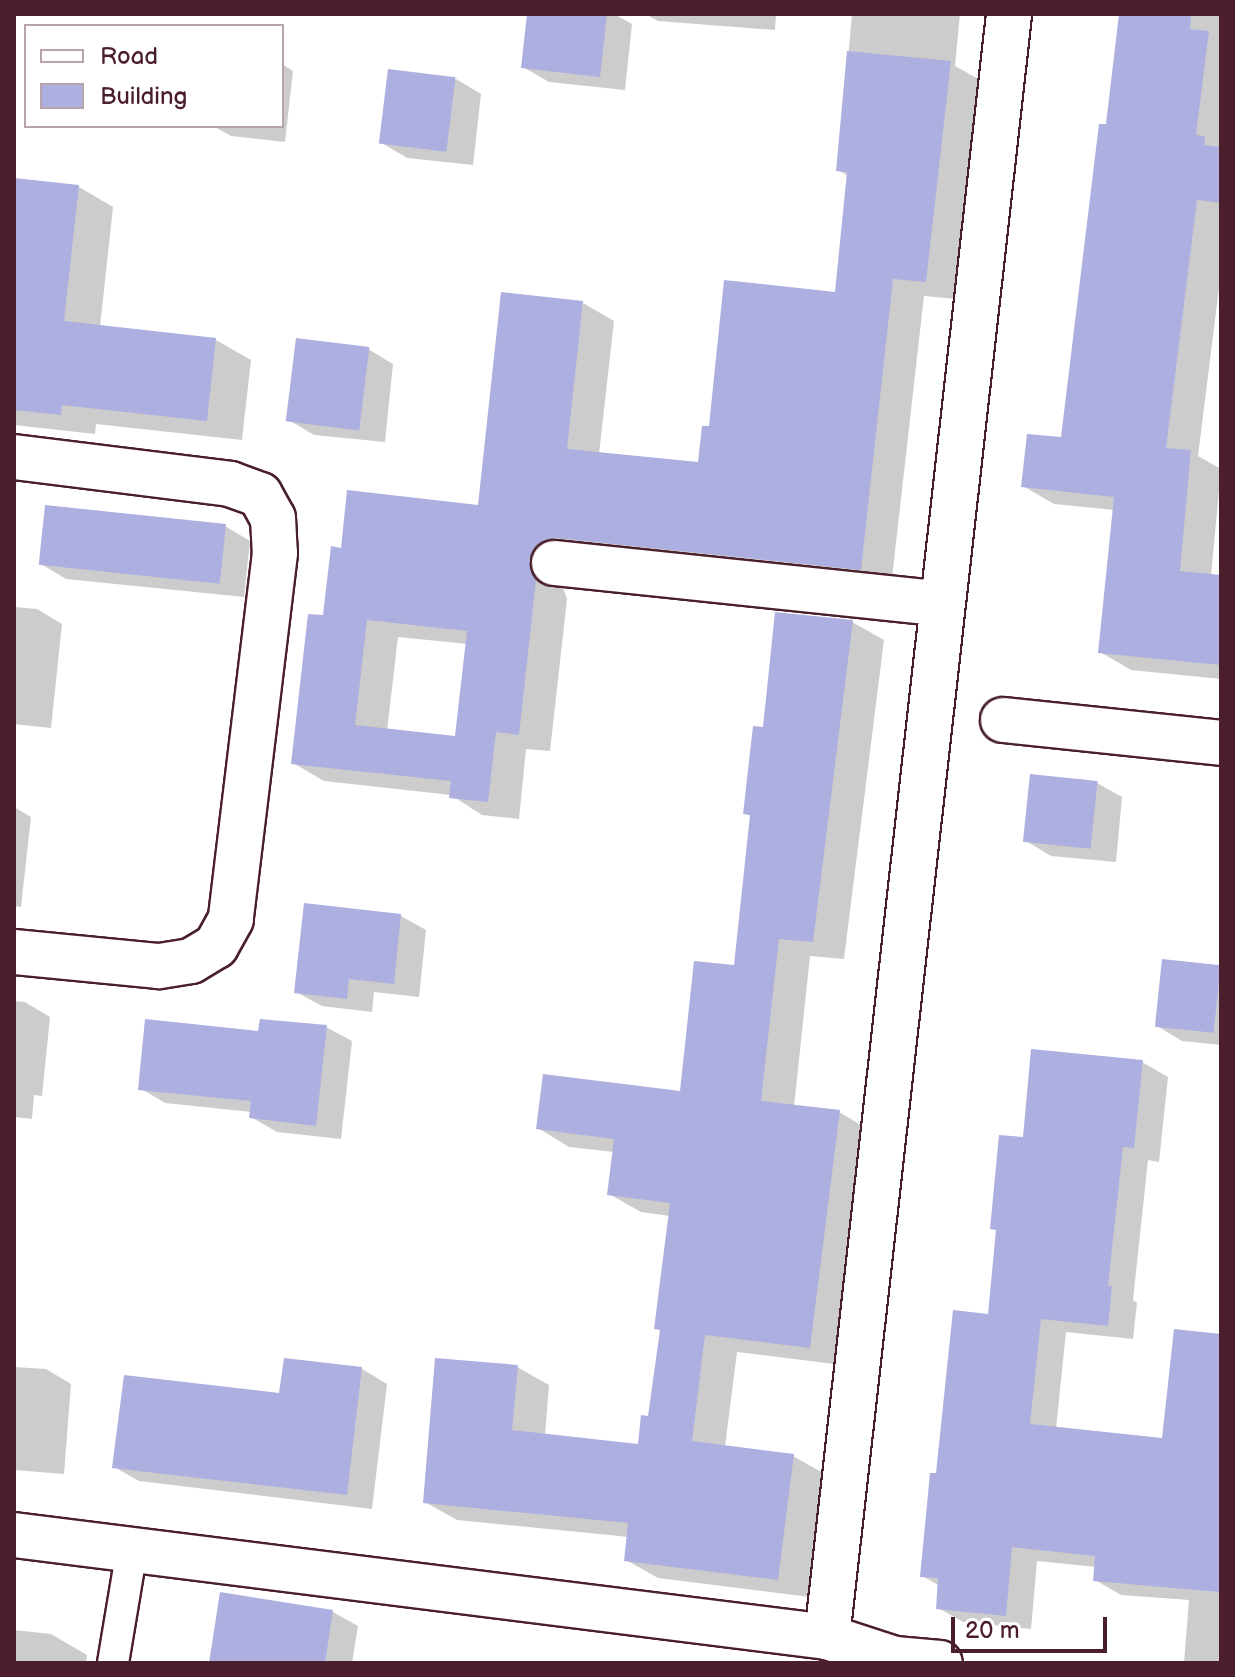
<!DOCTYPE html>
<html>
<head>
<meta charset="utf-8">
<style>
	body { margin:0 }
	#map { position:relative; width:1235px; height:1677px; overflow:hidden; background:#fff; font-family:"Balsamiq Sans",sans-serif }
	div>[style] { position:absolute }
	[style*='--x'] { left:calc(var(--x)*1px); top:calc(var(--y)*1px); width:calc(var(--w)*1px); rotate:calc(var(--a)*1deg) }
	.shadow>* { inset:0; background:#0003 }
	.building>* { inset:0; background:#adafe0; transform-origin:0 0 }
	.roads { filter:drop-shadow(2px 0 #4a1f2b) drop-shadow(-2px 0 #4a1f2b) drop-shadow(0 2px #4a1f2b) drop-shadow(0 -2px #4a1f2b) }
	.service>* { height:30px; margin:-15px; padding:0 15px; transform-origin:15px; border-radius:15px; background:#fff }
	.minor>* { height:44px; margin:-22px; padding:0 22px; transform-origin:22px; border-radius:22px; background:#fff }
	span { translate:-50% -50%; white-space:nowrap; text-align:center; line-height:1.15; -webkit-text-stroke:6px #fff; paint-order:stroke }
	.frame { position:absolute; inset:0; border:16px solid #4a1f2b; pointer-events:none }
	.legend { position:absolute; left:24px; top:24px; width:260px; height:104px; box-sizing:border-box; background:#fff; border:2px solid #b7a5aa; margin:0; padding:10px 14px; list-style:none; font-size:24px; color:#4a1f2b }
	.legend li { display:flex; align-items:center; gap:16px; height:40px }
	.legend b { width:40px; border:2px solid #b7a5aa }
	.scale { position:absolute; left:951px; top:1617px; width:156px; height:36px; box-sizing:border-box; border:4px solid #4a1f2b; border-top:0; padding-left:10px; font-size:24px; line-height:28px; white-space:nowrap; color:#4a1f2b; -webkit-text-stroke:6px #fff; paint-order:stroke }
</style>
</head>
<body>
<div id="map">
	<div class="shadow">
		<i style="clip-path:polygon(529px 14px,614px 14px,632px 24px,625px 90px,549px 82px,523px 67px)"></i>
		<i style="clip-path:polygon(645px 14px,776px 14px,775px 30px,658px 21px)"></i>
		<i style="clip-path:polygon(evenodd,852px 14px,960px 14px,955px 66px,982px 81px,957px 299px,924px 296px,891px 587px,560px 578px,567px 599px,550px 751px,526px 749px,519px 819px,482px 815px,451px 795px,324px 781px,293px 763px,343px 550px,480px 507px,583px 303px,614px 321px,599px 454px,700px 464px,711px 429px,837px 294px,848px 176px,838px 170px,852px 14px,398px 637px,468px 644px,457px 739px,387px 731px,398px 637px)"></i>
		<i style="clip-path:polygon(1120px 14px,1221px 14px,1221px 272px,1198px 456px,1221px 469px,1211px 576px,1221px 577px,1221px 679px,1131px 670px,1100px 652px,1114px 510px,1054px 504px,1023px 486px,1063px 439px,1108px 127px)"></i>
		<i style="clip-path:polygon(282px 64px,293px 71px,285px 142px,231px 136px,213px 126px,282px 126px)"></i>
		<i style="clip-path:polygon(456px 79px,481px 94px,473px 165px,407px 158px,382px 143px)"></i>
		<i style="clip-path:polygon(14px 180px,79px 187px,113px 207px,100px 327px,216px 340px,251px 360px,242px 440px,96px 424px,95px 434px,14px 425px)"></i>
		<i style="clip-path:polygon(368px 349px,393px 364px,385px 442px,314px 435px,289px 420px)"></i>
		<i style="clip-path:polygon(225px 526px,250px 541px,244px 597px,66px 579px,41px 564px)"></i>
		<i style="clip-path:polygon(14px 607px,37px 609px,62px 624px,51px 728px,14px 724px)"></i>
		<i style="clip-path:polygon(852px 622px,884px 640px,844px 959px,810px 956px,794px 1107px,839px 1112px,871px 1131px,842px 1365px,737px 1352px,725px 1447px,793px 1456px,825px 1474px,810px 1597px,658px 1578px,626px 1560px,629px 1537px,457px 1520px,425px 1502px,517px 1367px,549px 1385px,545px 1435px,640px 1446px,650px 1418px,661px 1331px,656px 1328px,670px 1216px,641px 1212px,609px 1194px,614px 1152px,569px 1147px,538px 1128px,682px 1093px,736px 967px,752px 817px,746px 813px,764px 729px)"></i>
		<i style="clip-path:polygon(1097px 783px,1122px 797px,1116px 862px,1051px 856px,1026px 841px)"></i>
		<i style="clip-path:polygon(14px 807px,31px 817px,21px 907px,14px 906px)"></i>
		<i style="clip-path:polygon(306px 906px,401px 916px,426px 930px,419px 997px,374px 992px,372px 1012px,322px 1006px,296px 992px)"></i>
		<i style="clip-path:polygon(1221px 967px,1221px 1045px,1182px 1041px,1157px 1026px)"></i>
		<i style="clip-path:polygon(14px 1001px,25px 1002px,50px 1017px,42px 1096px,34px 1095px,32px 1119px,14px 1117px)"></i>
		<i style="clip-path:polygon(326px 1027px,352px 1041px,341px 1139px,277px 1132px,251px 1117px,252px 1112px,165px 1103px,140px 1088px,260px 1033px)"></i>
		<i style="clip-path:polygon(1142px 1062px,1168px 1077px,1159px 1162px,1148px 1160px,1133px 1300px,1137px 1303px,1133px 1339px,1066px 1332px,1056px 1429px,1164px 1440px,1221px 1336px,1221px 1663px,1184px 1663px,1189px 1600px,1121px 1595px,1095px 1580px,1096px 1567px,1037px 1561px,1031px 1629px,963px 1622px,938px 1608px,940px 1586px,922px 1576px,938px 1476px,990px 1316px,998px 1231px,992px 1228px,1024px 1139px)"></i>
		<i style="clip-path:polygon(14px 1367px,46px 1369px,71px 1384px,64px 1474px,14px 1470px)"></i>
		<i style="clip-path:polygon(362px 1369px,387px 1384px,372px 1509px,139px 1481px,114px 1467px,281px 1395px)"></i>
		<i style="clip-path:polygon(222px 1595px,333px 1612px,358px 1626px,352px 1663px,211px 1663px)"></i>
		<i style="clip-path:polygon(14px 1630px,51px 1634px,87px 1655px,86px 1663px,14px 1663px)"></i>
	</div>
	<div class="building">
		<i style="clip-path:polygon(527px 14px,607px 14px,600px 77px,521px 68px)"></i>
		<i style="clip-path:polygon(1119px 14px,1191px 14px,1190px 29px,1209px 31px,1196px 135px,1205px 136px,1204px 145px,1221px 147px,1221px 203px,1197px 200px,1166px 448px,1191px 450px,1180px 571px,1221px 575px,1221px 665px,1098px 653px,1114px 497px,1021px 487px,1027px 434px,1061px 437px,1099px 124px,1106px 124px)"></i>
		<i style="clip-path:polygon(evenodd,847px 51px,951px 61px,926px 282px,893px 279px,861px 570px,557px 538px,545px 540px,534px 548px,529px 560px,536px 580px,519px 735px,496px 732px,488px 802px,449px 798px,451px 781px,291px 764px,308px 614px,323px 615px,331px 546px,341px 548px,347px 490px,478px 505px,501px 292px,583px 301px,567px 449px,698px 462px,702px 426px,709px 426px,724px 280px,835px 292px,847px 172px,836px 171px,847px 51px,367px 620px,467px 631px,455px 736px,355px 725px,367px 620px)"></i>
		<i style="left:388px;top:69px;width:68px;height:75px;rotate:7deg"></i>
		<i style="clip-path:polygon(14px 178px,79px 185px,64px 321px,216px 338px,207px 421px,62px 405px,61px 415px,14px 410px)"></i>
		<i style="left:296px;top:338px;width:74px;height:84px;rotate:7deg"></i>
		<i style="left:45px;top:505px;width:182px;height:60px;rotate:6deg"></i>
		<i style="clip-path:polygon(775px 612px,853px 620px,813px 942px,779px 939px,761px 1101px,840px 1110px,810px 1348px,705px 1335px,692px 1441px,794px 1454px,778px 1580px,624px 1561px,628px 1523px,423px 1503px,435px 1358px,518px 1365px,512px 1430px,638px 1444px,641px 1415px,648px 1416px,660px 1330px,654px 1329px,670px 1203px,607px 1195px,614px 1139px,536px 1129px,543px 1074px,680px 1091px,694px 961px,734px 965px,750px 815px,743px 814px,753px 726px,763px 727px)"></i>
		<i style="left:1030px;top:774px;width:68px;height:68px;rotate:6deg"></i>
		<i style="clip-path:polygon(304px 903px,401px 914px,394px 984px,349px 979px,347px 999px,294px 993px)"></i>
		<i style="left:1162px;top:959px;width:59px;height:68px;rotate:6deg"></i>
		<i style="clip-path:polygon(145px 1019px,258px 1031px,260px 1019px,327px 1025px,316px 1126px,249px 1118px,251px 1101px,138px 1090px)"></i>
		<i style="clip-path:polygon(1031px 1049px,1143px 1060px,1134px 1148px,1123px 1147px,1108px 1286px,1112px 1286px,1108px 1326px,1041px 1319px,1030px 1424px,1162px 1438px,1174px 1329px,1221px 1334px,1221px 1592px,1093px 1581px,1095px 1556px,1012px 1547px,1006px 1616px,936px 1609px,938px 1578px,920px 1577px,930px 1473px,936px 1473px,953px 1310px,988px 1314px,996px 1230px,990px 1229px,999px 1135px,1023px 1137px)"></i>
		<i style="clip-path:polygon(284px 1358px,362px 1367px,347px 1495px,112px 1468px,124px 1375px,279px 1393px)"></i>
		<i style="clip-path:polygon(220px 1592px,333px 1610px,325px 1663px,209px 1663px)"></i>
	</div>
	<div class="roads">
		<div class="service">
			<i style="--x:113;--y:1663;--w:116;--a:-80.5"></i>
		</div>
		<div class="minor">
			<i style="--x:14;--y:457;--w:218;--a:7.1"></i>
			<i style="--x:230;--y:484;--w:32;--a:20"></i>
			<i style="--x:260;--y:495;--w:26;--a:61"></i>
			<i style="--x:273;--y:518;--w:35;--a:87"></i>
			<i style="--x:275;--y:553;--w:369;--a:96.9"></i>
			<i style="--x:231;--y:919;--w:31;--a:119"></i>
			<i style="--x:216;--y:946;--w:29;--a:149"></i>
			<i style="--x:191;--y:961;--w:33;--a:171"></i>
			<i style="--x:158;--y:966;--w:145;--a:-174.4"></i>
			<i style="--x:554;--y:563;--w:389;--a:6"></i>
			<i style="--x:1003;--y:720;--w:219;--a:6"></i>
			<i style="--x:14;--y:1535;--w:819;--a:7.15"></i>
			<i style="--x:827;--y:1637;--w:71;--a:17.9"></i>
			<i style="--x:895;--y:1659;--w:45;--a:5.1"></i>
			<i style="--x:827;--y:1637;--w:1633;--a:-83.6"></i>
		</div>
	</div>
	<div class="frame"></div>
	<ul class="legend">
	<li><b style="height:10px;background:#fff"></b>Road</li>
	<li><b style="height:22px;background:#adafe0"></b>Building</li>
	</ul>
	<div class="scale">20 m</div>
</div>
</body>
</html>
